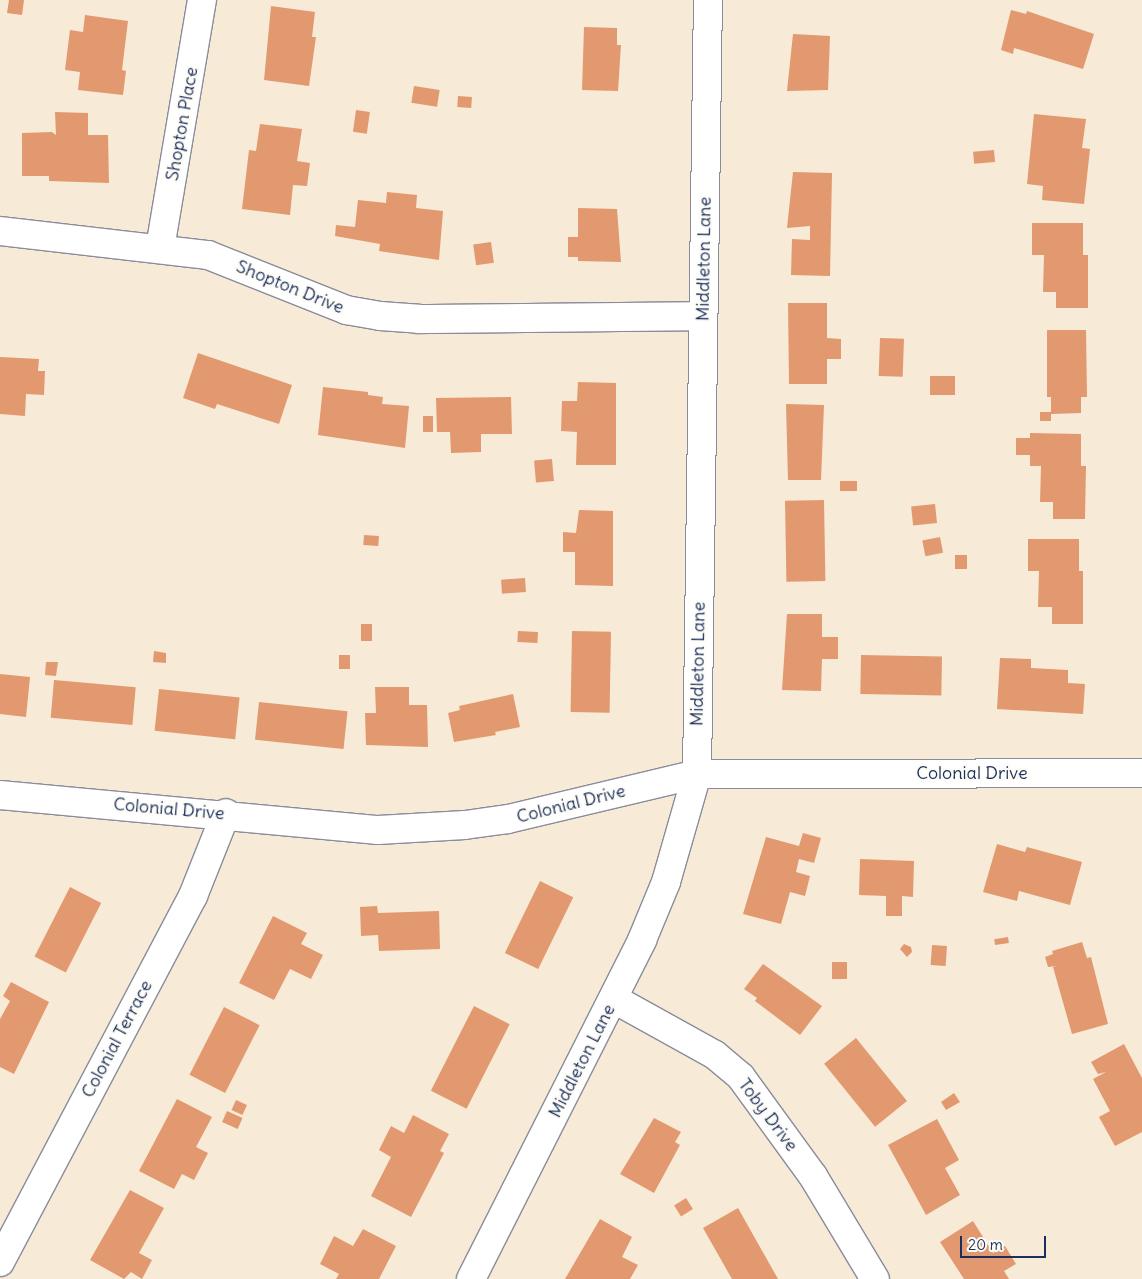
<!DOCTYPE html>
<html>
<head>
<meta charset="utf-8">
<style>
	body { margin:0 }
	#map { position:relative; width:1142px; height:1279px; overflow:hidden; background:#f7ead6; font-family:Delius,sans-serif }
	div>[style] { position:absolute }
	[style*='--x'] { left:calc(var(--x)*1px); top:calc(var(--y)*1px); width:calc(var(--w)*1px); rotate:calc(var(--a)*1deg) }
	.building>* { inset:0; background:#e29970; transform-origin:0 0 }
	.roads { filter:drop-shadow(1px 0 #898c9a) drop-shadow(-1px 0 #898c9a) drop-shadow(0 1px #898c9a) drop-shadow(0 -1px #898c9a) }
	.minor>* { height:28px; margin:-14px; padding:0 14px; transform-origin:14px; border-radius:14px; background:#fff }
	span { translate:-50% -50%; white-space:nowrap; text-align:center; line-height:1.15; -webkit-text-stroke:5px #fdfcf7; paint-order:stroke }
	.street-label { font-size:18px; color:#1b2f5e }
	.scale { position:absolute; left:960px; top:1236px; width:86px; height:22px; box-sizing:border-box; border:2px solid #1b2f5e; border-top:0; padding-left:6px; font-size:15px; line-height:18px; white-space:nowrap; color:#1b2f5e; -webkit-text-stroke:4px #fdfcf7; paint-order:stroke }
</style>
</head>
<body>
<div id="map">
	<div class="building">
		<i style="clip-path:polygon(9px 0,24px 0,22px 15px,7px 13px)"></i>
		<i style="clip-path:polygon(271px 6px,315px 12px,312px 37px,316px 37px,309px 86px,264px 80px)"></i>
		<i style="clip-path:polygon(1011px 10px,1026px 14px,1027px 11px,1094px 34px,1083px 69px,1014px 48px,1013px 54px,1001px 50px)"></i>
		<i style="clip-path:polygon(85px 15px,128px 21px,122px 70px,126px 71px,123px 95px,78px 90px,80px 72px,65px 70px,70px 30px,83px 32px)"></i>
		<i style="clip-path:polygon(584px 27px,617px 28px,617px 45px,621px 45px,618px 91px,582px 90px)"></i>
		<i style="clip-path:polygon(793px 34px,830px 36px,828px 90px,787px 91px)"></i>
		<i style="left:414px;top:86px;width:26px;height:17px;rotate:9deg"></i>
		<i style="left:458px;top:96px;width:14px;height:11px;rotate:4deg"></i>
		<i style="left:356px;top:110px;width:14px;height:22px;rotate:8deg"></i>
		<i style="clip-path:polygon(55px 112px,88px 113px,88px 135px,108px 135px,109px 183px,49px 181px,49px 176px,22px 176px,22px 133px,52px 132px,56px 135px)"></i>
		<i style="clip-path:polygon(1034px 114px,1086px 119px,1082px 148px,1090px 149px,1084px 204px,1042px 200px,1043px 186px,1027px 184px)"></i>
		<i style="clip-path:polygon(260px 124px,302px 129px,297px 161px,310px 163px,307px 186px,293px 185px,290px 215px,242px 209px,249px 150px,256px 151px)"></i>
		<i style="left:994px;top:150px;width:12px;height:21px;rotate:85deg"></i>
		<i style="clip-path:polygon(793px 172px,832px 173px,830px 276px,791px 275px,792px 239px,810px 240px,810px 226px,787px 228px)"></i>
		<i style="clip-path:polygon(387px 192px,417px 195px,416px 208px,443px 211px,439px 260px,379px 251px,380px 244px,335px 236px,336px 225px,355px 227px,358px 200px,386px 203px)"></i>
		<i style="clip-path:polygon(578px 208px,617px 209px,621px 262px,578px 261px,578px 257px,568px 257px,568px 237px,578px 237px)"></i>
		<i style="clip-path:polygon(1032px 223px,1083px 223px,1083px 255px,1088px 255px,1088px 308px,1056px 308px,1056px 292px,1043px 292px,1044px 255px,1032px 255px)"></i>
		<i style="left:491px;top:242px;width:21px;height:18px;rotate:82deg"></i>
		<i style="clip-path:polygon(788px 303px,827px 303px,827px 338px,841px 339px,841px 359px,827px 359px,827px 384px,789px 384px)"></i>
		<i style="clip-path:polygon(1047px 330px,1086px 330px,1087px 397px,1081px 397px,1081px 413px,1051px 414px,1051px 397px,1047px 397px)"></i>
		<i style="left:880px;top:338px;width:24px;height:38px;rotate:2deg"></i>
		<i style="clip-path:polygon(198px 353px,292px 385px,279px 424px,217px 404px,215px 409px,183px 398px)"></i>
		<i style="clip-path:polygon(0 357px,39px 359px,38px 371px,45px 371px,44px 395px,26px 394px,25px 416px,0 414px)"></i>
		<i style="left:930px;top:376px;width:25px;height:19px"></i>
		<i style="clip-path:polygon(578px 382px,616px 383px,616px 465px,576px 465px,577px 432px,561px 431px,562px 401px,577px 401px)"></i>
		<i style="clip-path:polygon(323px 387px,368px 392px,368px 395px,383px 397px,382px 404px,409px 406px,405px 448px,318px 435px)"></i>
		<i style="clip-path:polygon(511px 397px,512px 434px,481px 434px,481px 452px,451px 453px,450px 432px,437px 432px,436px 398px)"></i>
		<i style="clip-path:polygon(786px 404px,824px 405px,821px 480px,788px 480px)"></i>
		<i style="left:1040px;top:412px;width:11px;height:9px"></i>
		<i style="left:423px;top:416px;width:10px;height:16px"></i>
		<i style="clip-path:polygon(1030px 433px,1081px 434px,1081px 466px,1086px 466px,1085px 519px,1053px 519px,1053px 502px,1040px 502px,1041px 466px,1030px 466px,1030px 455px,1016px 455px,1016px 438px,1030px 438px)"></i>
		<i style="left:552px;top:459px;width:22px;height:18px;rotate:85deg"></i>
		<i style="left:840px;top:481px;width:17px;height:10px"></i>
		<i style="left:824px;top:500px;width:81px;height:39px;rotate:89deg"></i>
		<i style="left:935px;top:504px;width:19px;height:24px;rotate:84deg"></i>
		<i style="clip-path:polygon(579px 510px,613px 511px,613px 586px,575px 585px,575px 552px,563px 552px,563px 532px,576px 533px)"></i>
		<i style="left:364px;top:535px;width:15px;height:10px;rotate:4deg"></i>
		<i style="left:940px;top:537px;width:16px;height:18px;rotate:79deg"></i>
		<i style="clip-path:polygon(1028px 539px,1079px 539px,1079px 571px,1083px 571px,1083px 624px,1052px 624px,1052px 607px,1038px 607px,1039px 571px,1028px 571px)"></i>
		<i style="left:955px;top:555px;width:12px;height:14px"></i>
		<i style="left:525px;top:578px;width:14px;height:24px;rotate:86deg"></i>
		<i style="clip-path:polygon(787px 614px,822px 614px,822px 637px,838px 637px,838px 659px,822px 659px,821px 691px,782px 690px)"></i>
		<i style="left:361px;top:624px;width:11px;height:17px"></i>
		<i style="left:518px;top:631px;width:20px;height:11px;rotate:3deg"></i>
		<i style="left:572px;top:631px;width:39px;height:81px;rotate:1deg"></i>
		<i style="clip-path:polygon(154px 651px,166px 653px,166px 663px,153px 662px)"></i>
		<i style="left:339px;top:655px;width:11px;height:14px"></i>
		<i style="left:861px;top:655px;width:81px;height:39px;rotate:1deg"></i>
		<i style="clip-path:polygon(1000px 658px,1031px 659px,1031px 668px,1068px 670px,1068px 683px,1085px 684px,1083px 714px,997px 709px)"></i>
		<i style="clip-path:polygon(46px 662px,58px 662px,56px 676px,45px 675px)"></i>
		<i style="clip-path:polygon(0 674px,30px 677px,26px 717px,0 714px)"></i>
		<i style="left:54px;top:680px;width:82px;height:38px;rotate:5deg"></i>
		<i style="clip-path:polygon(375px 687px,409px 687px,409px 705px,427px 705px,428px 747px,366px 745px,365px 713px,376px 713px)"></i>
		<i style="left:159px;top:689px;width:81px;height:42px;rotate:6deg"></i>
		<i style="clip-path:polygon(513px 694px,520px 727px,495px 732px,496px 735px,454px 742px,448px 713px,460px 710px,459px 706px)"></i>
		<i style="left:259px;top:702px;width:89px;height:38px;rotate:6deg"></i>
		<i style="clip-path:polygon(803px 833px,821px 838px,814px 863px,799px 859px,796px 872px,810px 876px,805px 896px,790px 892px,781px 924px,743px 914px,766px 837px,799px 846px)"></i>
		<i style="clip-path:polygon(997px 844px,1025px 852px,1027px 847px,1082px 862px,1070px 905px,1019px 891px,1017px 901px,983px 892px)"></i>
		<i style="clip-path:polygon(860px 859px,914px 861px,913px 897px,902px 896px,902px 916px,886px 916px,886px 896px,859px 895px)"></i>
		<i style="left:540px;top:881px;width:37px;height:80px;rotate:26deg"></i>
		<i style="left:70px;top:887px;width:35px;height:78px;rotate:27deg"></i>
		<i style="clip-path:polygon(377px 906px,378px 913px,439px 911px,440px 949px,379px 951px,378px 935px,361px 936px,360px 907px)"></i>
		<i style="clip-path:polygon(273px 916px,307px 933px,301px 944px,323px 955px,311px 979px,290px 969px,274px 1000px,239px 983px)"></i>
		<i style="left:1008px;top:937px;width:6px;height:14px;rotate:81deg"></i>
		<i style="clip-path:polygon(1082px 942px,1087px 958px,1091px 957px,1108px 1024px,1072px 1034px,1053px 967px,1057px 966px,1048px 967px,1045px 957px,1053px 954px,1052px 951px)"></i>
		<i style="clip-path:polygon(904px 944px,911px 947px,912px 952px,907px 957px,900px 949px)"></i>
		<i style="left:932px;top:945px;width:15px;height:20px;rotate:4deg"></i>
		<i style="left:832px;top:962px;width:15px;height:17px"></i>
		<i style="clip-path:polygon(763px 964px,822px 1006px,800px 1035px,755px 1001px,757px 998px,744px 989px)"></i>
		<i style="clip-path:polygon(11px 982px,49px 1002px,14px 1074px,0 1067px,0 1019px,10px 1001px,3px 996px)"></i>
		<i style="left:474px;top:1006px;width:40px;height:95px;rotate:27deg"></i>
		<i style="left:224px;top:1007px;width:40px;height:76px;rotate:27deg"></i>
		<i style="left:856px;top:1038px;width:81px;height:41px;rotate:51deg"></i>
		<i style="clip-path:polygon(1124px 1044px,1142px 1078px,1142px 1132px,1115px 1146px,1099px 1117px,1110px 1111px,1093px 1079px,1106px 1072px,1098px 1074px,1091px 1062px)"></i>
		<i style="clip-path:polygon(954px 1093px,960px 1102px,946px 1110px,941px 1102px)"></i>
		<i style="clip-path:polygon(177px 1099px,212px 1117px,196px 1147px,208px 1153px,194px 1180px,182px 1174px,174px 1189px,139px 1171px)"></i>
		<i style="left:236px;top:1100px;width:12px;height:11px;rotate:24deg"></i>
		<i style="left:227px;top:1111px;width:17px;height:12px;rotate:24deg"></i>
		<i style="clip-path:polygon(413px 1115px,449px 1134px,440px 1151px,444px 1153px,411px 1217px,371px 1196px,391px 1157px,379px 1150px,391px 1126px,404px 1133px)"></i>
		<i style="clip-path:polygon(654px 1118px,681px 1132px,675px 1142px,680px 1145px,654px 1193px,620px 1174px)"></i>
		<i style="clip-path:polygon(937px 1119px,959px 1160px,945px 1168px,960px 1195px,926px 1215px,888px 1145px)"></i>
		<i style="clip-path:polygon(130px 1190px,164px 1208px,139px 1253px,152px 1260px,142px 1279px,131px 1272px,124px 1279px,90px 1260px)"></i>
		<i style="left:686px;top:1198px;width:13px;height:14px;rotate:58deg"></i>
		<i style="clip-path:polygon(738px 1208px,778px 1279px,732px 1279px,703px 1228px)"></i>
		<i style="clip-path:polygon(600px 1219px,632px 1237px,622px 1257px,638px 1265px,630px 1279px,565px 1279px)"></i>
		<i style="clip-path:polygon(973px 1221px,993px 1253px,1005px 1246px,1016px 1264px,1004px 1271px,1009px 1279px,964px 1279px,940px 1242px)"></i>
		<i style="clip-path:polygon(363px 1229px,396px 1246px,379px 1279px,336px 1279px,339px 1274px,320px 1264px,334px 1236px,353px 1246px)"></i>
	</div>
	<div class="roads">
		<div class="minor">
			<i style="--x:0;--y:231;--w:209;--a:6.6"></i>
			<i style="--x:208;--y:255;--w:149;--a:21.7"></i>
			<i style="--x:346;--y:310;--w:35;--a:10"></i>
			<i style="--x:380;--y:316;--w:39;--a:4"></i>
			<i style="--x:419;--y:319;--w:284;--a:-0.6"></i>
			<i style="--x:160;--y:248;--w:252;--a:-80.4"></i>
			<i style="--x:0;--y:795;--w:380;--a:5.3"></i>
			<i style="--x:378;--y:830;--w:87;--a:-3.3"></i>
			<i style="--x:465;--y:825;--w:43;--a:-7.9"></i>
			<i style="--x:508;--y:819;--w:194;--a:-13.4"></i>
			<i style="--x:697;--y:774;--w:445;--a:-0.1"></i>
			<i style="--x:614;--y:999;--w:115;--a:29"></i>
			<i style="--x:715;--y:1055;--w:34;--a:40"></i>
			<i style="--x:741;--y:1077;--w:122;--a:54"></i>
			<i style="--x:813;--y:1176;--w:120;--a:59"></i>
			<i style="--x:0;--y:1262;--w:414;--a:-62.2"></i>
			<i style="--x:193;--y:896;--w:89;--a:-68.3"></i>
			<i style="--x:471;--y:1279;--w:380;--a:-63.2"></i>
			<i style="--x:642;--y:940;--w:63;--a:-67.5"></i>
			<i style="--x:666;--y:882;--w:112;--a:-74"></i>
			<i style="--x:697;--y:774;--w:774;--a:-89.19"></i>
		</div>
	</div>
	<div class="street-label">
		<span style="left:182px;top:124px;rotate:-80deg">Shopton Place</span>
		<span style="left:704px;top:259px;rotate:-89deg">Middleton Lane</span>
		<span style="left:290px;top:287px;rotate:22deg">Shopton Drive</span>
		<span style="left:698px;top:664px;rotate:-89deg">Middleton Lane</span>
		<span style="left:972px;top:773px">Colonial Drive</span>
		<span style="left:571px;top:804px;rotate:-14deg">Colonial Drive</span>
		<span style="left:169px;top:809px;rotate:5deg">Colonial Drive</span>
		<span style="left:117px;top:1039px;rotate:-62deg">Colonial Terrace</span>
		<span style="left:582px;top:1061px;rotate:-63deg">Middleton Lane</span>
		<span style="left:768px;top:1115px;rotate:53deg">Toby Drive</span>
	</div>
	<div class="scale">20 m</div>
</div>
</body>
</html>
